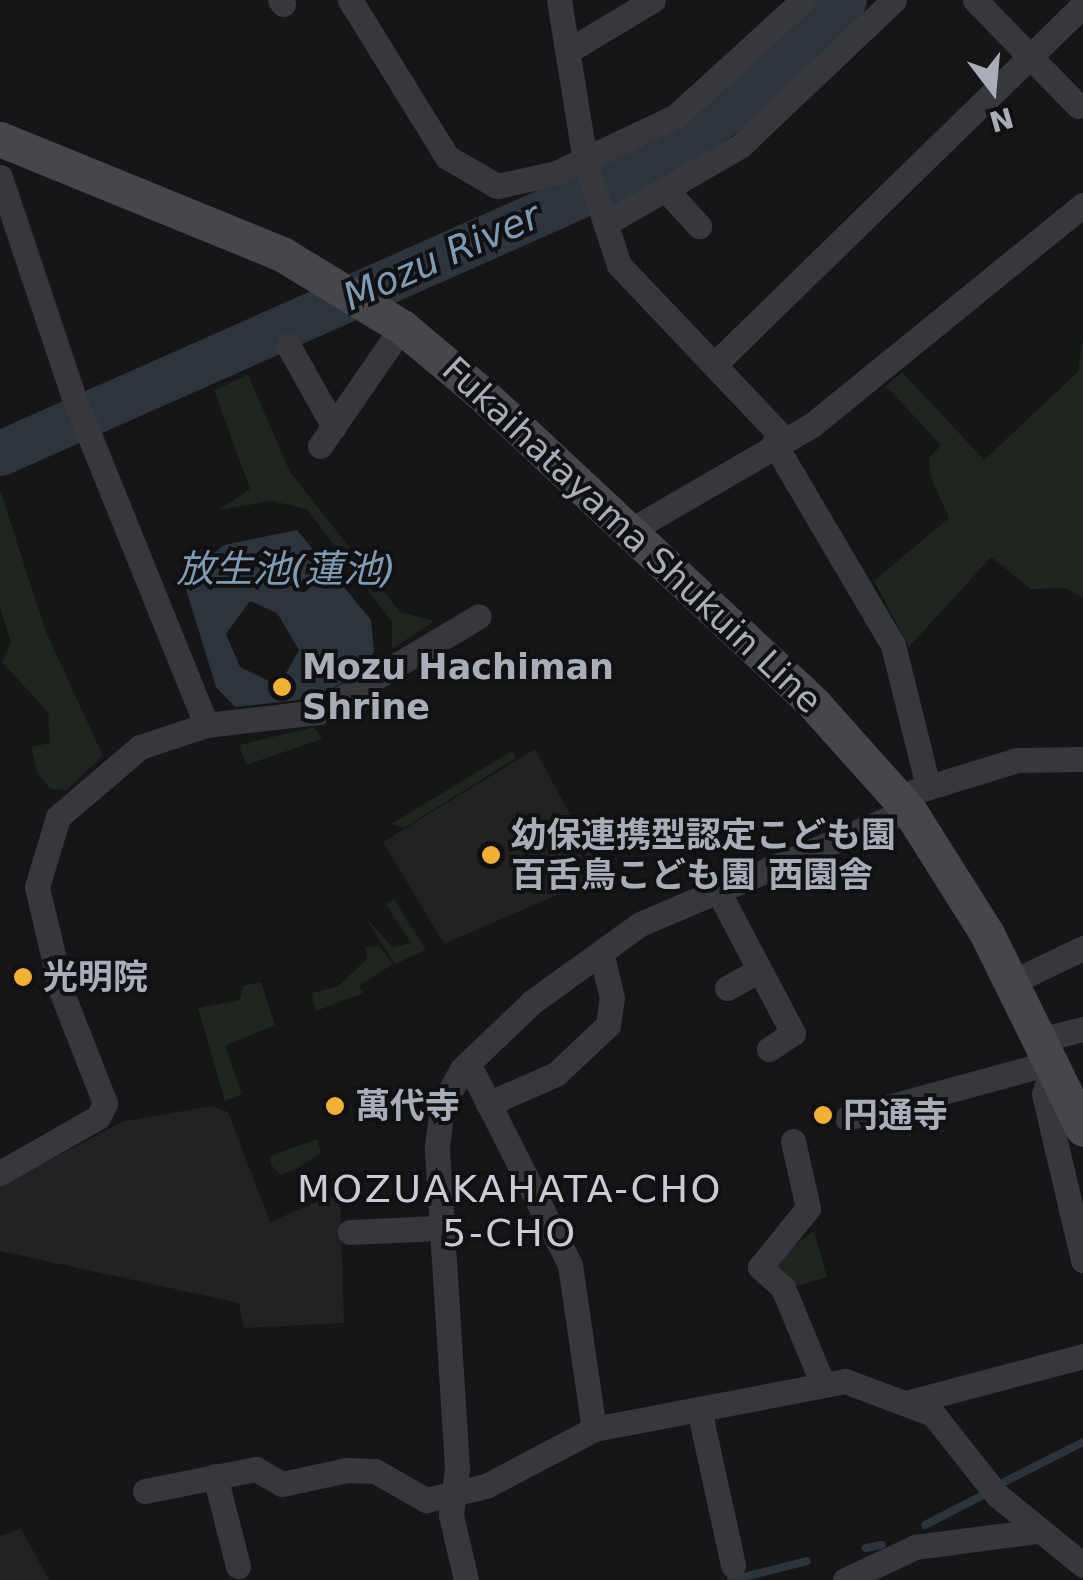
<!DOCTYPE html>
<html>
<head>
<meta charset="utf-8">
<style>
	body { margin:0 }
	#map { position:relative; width:1083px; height:1580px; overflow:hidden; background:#161618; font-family:"DejaVu Sans","Noto Sans JP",sans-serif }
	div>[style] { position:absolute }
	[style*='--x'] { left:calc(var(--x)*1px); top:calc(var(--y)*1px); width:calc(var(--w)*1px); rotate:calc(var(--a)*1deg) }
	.built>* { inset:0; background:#222225 }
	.green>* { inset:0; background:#1e261f }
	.water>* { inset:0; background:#2c353c }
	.stream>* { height:8px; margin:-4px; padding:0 4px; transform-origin:4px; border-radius:4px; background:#2c353c }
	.river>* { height:45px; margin:-22.5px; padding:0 22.5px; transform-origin:22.5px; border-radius:22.5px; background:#2c353c }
	.minor>* { height:25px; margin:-12.5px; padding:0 12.5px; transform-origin:12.5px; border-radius:12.5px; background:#37383d }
	.secondary>* { height:35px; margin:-17.5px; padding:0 17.5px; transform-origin:17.5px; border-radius:17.5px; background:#45474d }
	.dots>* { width:28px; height:28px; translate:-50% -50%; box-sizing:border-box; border:5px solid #111113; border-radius:50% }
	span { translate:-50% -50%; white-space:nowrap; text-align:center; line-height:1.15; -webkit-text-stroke:8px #111113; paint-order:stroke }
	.street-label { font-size:35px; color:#a8adb8 }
	.poi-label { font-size:35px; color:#a8adb8; font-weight:700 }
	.left { translate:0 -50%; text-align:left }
	.water-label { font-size:38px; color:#7f9bb3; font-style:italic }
	.neighbourhood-label { font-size:38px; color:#c9ccd4; letter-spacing:2.5px }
	.north { position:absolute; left:943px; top:40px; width:100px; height:100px; -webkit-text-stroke:8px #111113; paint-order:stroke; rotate:164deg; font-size:28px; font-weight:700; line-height:40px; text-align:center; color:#a8adb8 }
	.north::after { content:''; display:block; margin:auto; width:35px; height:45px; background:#a8adb8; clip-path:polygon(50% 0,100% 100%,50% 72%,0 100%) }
</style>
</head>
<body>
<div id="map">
	<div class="built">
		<i style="clip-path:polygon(535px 749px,598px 867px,594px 879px,444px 944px,383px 842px)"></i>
		<i style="clip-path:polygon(211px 1106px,228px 1112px,270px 1222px,340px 1192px,344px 1323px,244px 1328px,239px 1303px,0 1251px,0 1186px,122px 1122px)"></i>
		<i style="clip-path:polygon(22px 1528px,23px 1532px,49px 1580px,0 1580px,0 1536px)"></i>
	</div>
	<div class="green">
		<i style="clip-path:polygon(1083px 336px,1083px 598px,1065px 588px,1031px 589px,991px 557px,909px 647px,874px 581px,949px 518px,931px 477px,929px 458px,941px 445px,886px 386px,902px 372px,984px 460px,1078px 372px)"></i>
		<i style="clip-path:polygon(248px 375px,290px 472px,400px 612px,434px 621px,392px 649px,392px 622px,307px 509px,272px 501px,219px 510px,250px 489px,214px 390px)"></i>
		<i style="clip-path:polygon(0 490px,46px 632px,103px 756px,66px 790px,50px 789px,37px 772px,31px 747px,50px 743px,48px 712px,2px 662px,11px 642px,0 608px)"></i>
		<i style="clip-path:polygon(314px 727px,322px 739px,246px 765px,239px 745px)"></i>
		<i style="clip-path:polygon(512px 751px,516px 758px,404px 828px,391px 824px)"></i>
		<i style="clip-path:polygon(394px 899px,426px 950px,395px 964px,365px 917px,392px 947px,411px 943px,386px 904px)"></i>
		<i style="clip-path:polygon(379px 946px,393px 964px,359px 986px,363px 993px,316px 1011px,311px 993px,337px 987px,367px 959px,365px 947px)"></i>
		<i style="clip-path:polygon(261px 982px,275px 1025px,225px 1046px,242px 1094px,225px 1101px,198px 1008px,240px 1000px,243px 986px)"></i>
		<i style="clip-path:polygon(317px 1139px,321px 1153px,299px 1167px,281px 1175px,271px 1165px,270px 1156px)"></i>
		<i style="clip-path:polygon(814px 1231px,827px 1277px,793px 1287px,772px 1262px)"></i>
	</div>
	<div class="water">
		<i style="clip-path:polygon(evenodd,297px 530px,371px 620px,374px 652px,363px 670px,317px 698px,235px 707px,216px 687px,183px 579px,224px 545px,297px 530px,250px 601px,277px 613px,299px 650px,279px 686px,240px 667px,226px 634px,250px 601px)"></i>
	</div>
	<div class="stream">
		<i style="--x:1002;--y:1483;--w:91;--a:-26.8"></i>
		<i style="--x:925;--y:1525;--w:70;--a:-27.3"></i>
		<i style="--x:866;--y:1548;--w:16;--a:-11"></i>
		<i style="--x:731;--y:1580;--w:78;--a:-14"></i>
	</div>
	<div class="river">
		<i style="--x:0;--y:453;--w:727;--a:-23.95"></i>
		<i style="--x:664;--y:158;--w:120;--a:-36.9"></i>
		<i style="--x:760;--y:86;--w:120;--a:-45.7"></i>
	</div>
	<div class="minor">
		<i style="--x:280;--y:0;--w:5;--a:53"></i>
		<i style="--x:350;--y:0;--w:185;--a:58.3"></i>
		<i style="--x:447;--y:157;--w:58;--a:30.1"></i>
		<i style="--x:497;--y:186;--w:60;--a:-12.4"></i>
		<i style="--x:556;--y:173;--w:133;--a:-25.4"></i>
		<i style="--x:676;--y:116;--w:172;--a:-42.4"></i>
		<i style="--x:559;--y:0;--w:163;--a:80.8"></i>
		<i style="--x:585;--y:161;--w:109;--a:71.9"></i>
		<i style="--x:619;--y:265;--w:240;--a:46.5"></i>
		<i style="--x:975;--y:0;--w:148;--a:45.8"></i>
		<i style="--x:568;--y:51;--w:99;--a:-31"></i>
		<i style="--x:0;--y:177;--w:230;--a:71.5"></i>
		<i style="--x:73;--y:395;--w:356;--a:68"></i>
		<i style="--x:669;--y:193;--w:45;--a:47.7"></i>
		<i style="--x:605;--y:224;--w:156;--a:-30"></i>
		<i style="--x:740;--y:146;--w:212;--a:-43.5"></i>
		<i style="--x:288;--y:345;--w:94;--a:60.7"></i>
		<i style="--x:715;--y:364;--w:514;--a:-44.29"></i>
		<i style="--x:774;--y:443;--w:234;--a:59.5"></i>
		<i style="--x:893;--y:645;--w:145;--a:76.1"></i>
		<i style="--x:320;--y:446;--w:145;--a:-55.4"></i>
		<i style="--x:631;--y:530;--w:209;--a:-30.1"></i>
		<i style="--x:812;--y:425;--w:349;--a:-39.1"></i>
		<i style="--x:913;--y:792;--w:109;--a:-17.1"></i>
		<i style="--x:1017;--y:760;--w:66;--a:-0.9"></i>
		<i style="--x:717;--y:889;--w:163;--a:62.2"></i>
		<i style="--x:793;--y:1033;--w:29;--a:146"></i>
		<i style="--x:1010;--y:983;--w:81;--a:-25.6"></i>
		<i style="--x:727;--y:988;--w:33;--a:-29"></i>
		<i style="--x:1039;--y:1040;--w:45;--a:-14"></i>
		<i style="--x:468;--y:1063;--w:226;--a:63.2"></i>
		<i style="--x:570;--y:1265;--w:166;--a:81.7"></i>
		<i style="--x:1052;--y:1068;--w:27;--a:107"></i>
		<i style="--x:1044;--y:1094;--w:171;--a:76.8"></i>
		<i style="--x:488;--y:1104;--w:74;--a:-23.8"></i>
		<i style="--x:556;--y:1074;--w:71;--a:-43.3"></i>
		<i style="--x:608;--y:1025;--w:27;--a:-82"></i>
		<i style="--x:612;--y:998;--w:47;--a:-103.4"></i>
		<i style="--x:847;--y:1118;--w:209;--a:-15.2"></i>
		<i style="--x:793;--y:1141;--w:69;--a:77.4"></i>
		<i style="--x:808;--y:1208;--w:76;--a:129.1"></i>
		<i style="--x:760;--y:1267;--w:31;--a:42"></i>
		<i style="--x:783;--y:1288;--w:102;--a:67.5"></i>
		<i style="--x:0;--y:1173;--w:113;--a:-29.7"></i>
		<i style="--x:98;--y:1117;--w:16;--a:-63"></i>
		<i style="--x:105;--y:1103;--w:118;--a:-111.4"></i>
		<i style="--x:62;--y:993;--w:109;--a:-103.3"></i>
		<i style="--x:37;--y:887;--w:73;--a:-73.3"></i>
		<i style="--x:58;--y:817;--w:108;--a:-40.5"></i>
		<i style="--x:140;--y:747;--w:70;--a:-18.4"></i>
		<i style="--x:206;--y:725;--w:113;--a:-6.6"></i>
		<i style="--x:318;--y:712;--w:187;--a:-30.8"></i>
		<i style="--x:350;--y:1232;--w:88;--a:-2.6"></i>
		<i style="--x:913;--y:1401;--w:176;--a:-14.8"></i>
		<i style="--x:699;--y:1409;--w:160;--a:77.7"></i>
		<i style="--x:215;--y:1476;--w:93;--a:75.7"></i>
		<i style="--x:145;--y:1491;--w:113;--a:-11.2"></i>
		<i style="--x:256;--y:1469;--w:30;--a:30"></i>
		<i style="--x:282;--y:1484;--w:66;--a:-12.2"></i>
		<i style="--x:347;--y:1470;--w:28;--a:2"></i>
		<i style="--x:375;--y:1471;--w:59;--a:29.6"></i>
		<i style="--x:426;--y:1500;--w:62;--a:-13.1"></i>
		<i style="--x:486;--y:1486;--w:122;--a:-27.8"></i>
		<i style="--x:594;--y:1429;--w:256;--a:-10.8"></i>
		<i style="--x:845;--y:1381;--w:94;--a:20.6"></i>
		<i style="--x:933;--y:1414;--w:103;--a:51.7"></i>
		<i style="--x:997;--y:1495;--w:111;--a:39.1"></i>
		<i style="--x:466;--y:1580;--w:67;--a:-103"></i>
		<i style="--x:451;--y:1515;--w:47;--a:-82.7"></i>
		<i style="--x:457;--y:1468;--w:322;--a:-93.6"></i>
		<i style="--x:437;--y:1147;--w:41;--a:-83"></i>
		<i style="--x:442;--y:1106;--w:42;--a:-61.6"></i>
		<i style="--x:462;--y:1069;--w:97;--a:-43.7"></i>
		<i style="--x:532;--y:1002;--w:133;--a:-35.8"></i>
		<i style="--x:640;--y:924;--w:292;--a:-23"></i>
		<i style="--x:845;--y:1580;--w:77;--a:-25.2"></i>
		<i style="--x:915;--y:1547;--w:122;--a:-7.5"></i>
	</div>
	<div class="secondary">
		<i style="--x:0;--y:139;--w:305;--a:22.2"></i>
		<i style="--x:282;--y:254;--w:140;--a:31.3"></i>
		<i style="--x:402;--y:327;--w:103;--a:39.9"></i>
		<i style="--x:481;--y:393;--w:457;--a:43"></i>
		<i style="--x:815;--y:705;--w:141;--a:48.2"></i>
		<i style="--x:909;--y:810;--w:146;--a:57.8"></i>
		<i style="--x:987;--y:934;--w:217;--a:63.8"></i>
	</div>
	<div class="dots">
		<i style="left:282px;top:687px;background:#f2b134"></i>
		<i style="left:491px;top:855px;background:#f2b134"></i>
		<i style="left:23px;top:977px;background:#f2b134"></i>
		<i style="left:335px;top:1106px;background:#f2b134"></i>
		<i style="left:823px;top:1115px;background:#f2b134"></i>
	</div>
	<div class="street-label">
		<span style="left:632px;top:535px;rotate:43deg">Fukaihatayama Shukuin Line</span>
	</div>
	<div class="poi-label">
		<span class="left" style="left:302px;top:687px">Mozu Hachiman<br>Shrine</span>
		<span class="left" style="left:511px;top:855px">幼保連携型認定こども園<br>百舌鳥こども園 西園舎</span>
		<span class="left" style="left:43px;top:977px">光明院</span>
		<span class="left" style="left:355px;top:1106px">萬代寺</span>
		<span class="left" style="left:843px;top:1115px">円通寺</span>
	</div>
	<div class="water-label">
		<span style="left:442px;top:257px;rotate:-24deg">Mozu River</span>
		<span style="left:286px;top:570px">放生池(蓮池)</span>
	</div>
	<div class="neighbourhood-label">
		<span style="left:510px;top:1212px">MOZUAKAHATA-CHO<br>5-CHO</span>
	</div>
	<div class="north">N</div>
</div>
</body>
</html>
